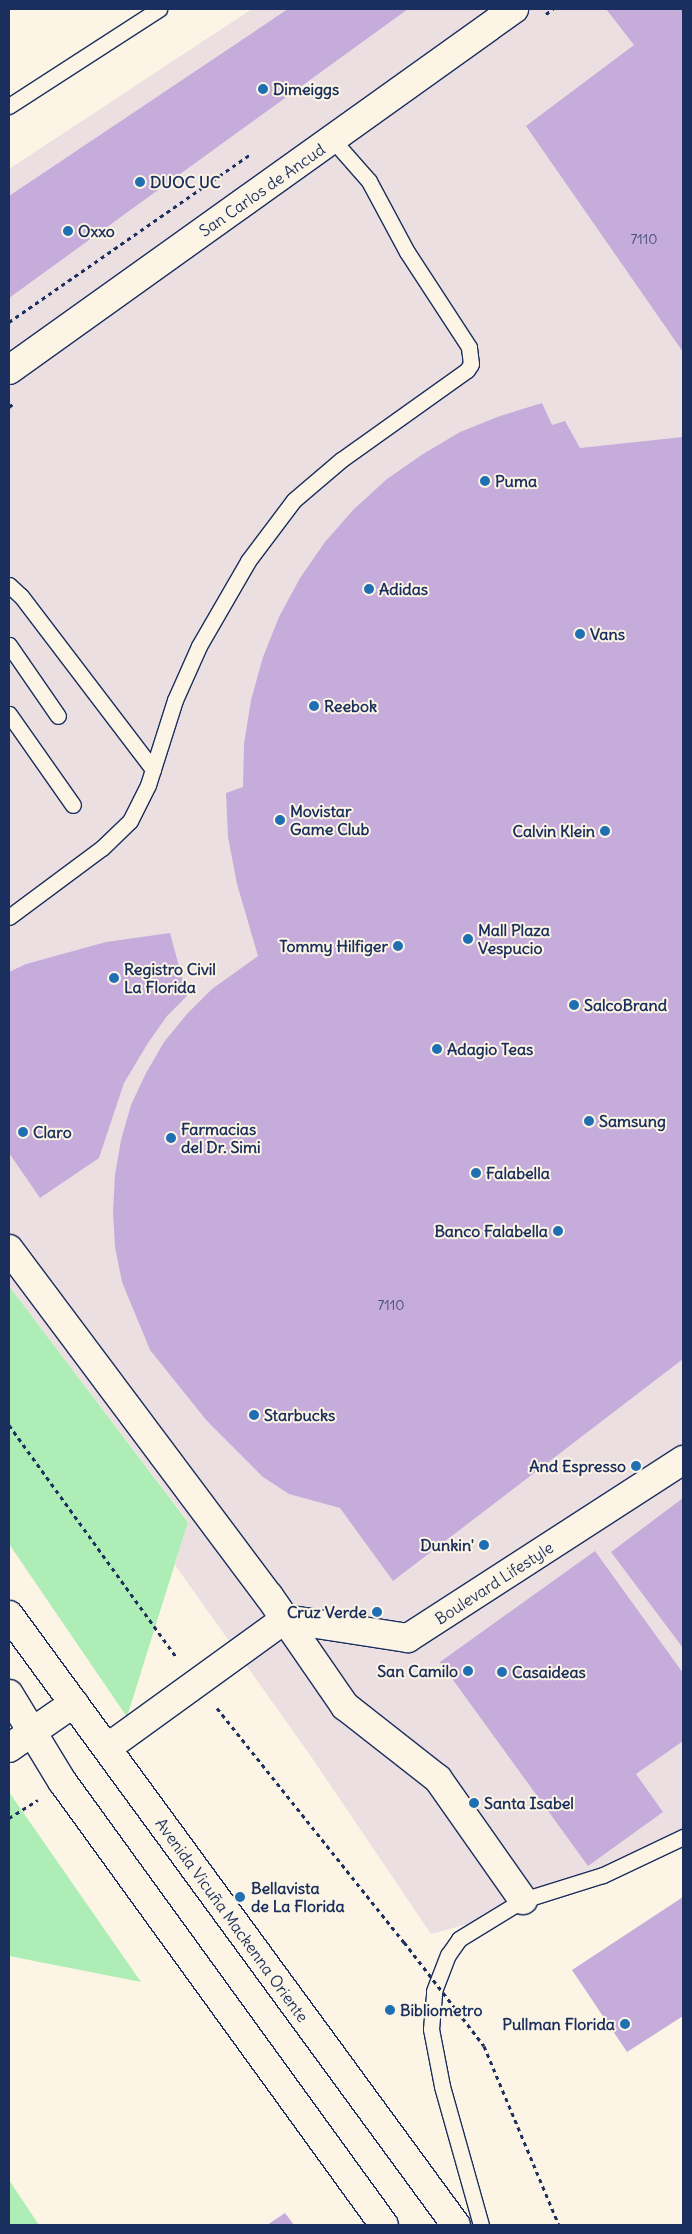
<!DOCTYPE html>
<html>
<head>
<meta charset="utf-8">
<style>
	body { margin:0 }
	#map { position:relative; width:692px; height:2234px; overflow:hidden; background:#fcf5e5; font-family:Delius,sans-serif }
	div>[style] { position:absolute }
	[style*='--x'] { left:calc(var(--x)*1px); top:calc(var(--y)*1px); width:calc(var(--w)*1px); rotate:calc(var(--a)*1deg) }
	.built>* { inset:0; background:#ecdfe2 }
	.green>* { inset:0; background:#aeeeb6 }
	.building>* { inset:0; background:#c6acda }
	.path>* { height:3px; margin-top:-1.5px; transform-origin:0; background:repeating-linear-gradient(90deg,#1b2f5e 0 4px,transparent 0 8px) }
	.roads { filter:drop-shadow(1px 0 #1b2f5e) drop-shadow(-1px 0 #1b2f5e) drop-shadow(0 1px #1b2f5e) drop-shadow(0 -1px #1b2f5e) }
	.lane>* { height:15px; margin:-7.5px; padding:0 7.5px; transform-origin:7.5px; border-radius:7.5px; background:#fcf5e5 }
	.street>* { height:28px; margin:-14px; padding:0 14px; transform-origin:14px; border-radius:14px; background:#fcf5e5 }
	.secondary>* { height:28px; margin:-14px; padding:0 14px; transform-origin:14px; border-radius:14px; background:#fcf5e5 }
	.primary>* { height:28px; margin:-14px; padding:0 14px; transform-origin:14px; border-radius:14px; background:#fcf5e5 }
	.path-bridge>* { height:3px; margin-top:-1.5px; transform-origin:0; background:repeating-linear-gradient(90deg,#1b2f5e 0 4px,transparent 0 8px) }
	.dots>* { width:14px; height:14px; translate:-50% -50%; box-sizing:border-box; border:2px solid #fcf5e5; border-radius:50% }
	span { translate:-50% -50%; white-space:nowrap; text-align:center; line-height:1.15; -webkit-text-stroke:4px #fcf5e5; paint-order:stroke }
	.number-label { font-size:14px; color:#464e7d }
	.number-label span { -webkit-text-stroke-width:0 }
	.poi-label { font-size:16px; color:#1b2f5e; font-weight:700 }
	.left { translate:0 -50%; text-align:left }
	.right { translate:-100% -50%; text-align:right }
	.street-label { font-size:16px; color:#1b2f5e }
	.frame { position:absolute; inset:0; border:10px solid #1b2f5e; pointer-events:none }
</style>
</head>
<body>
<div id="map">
	<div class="built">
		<i style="clip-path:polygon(252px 9px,683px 9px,683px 1843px,615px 1876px,519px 1910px,431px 1934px,310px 1755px,175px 1565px,188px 1521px,9px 1286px,9px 169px)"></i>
	</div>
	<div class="green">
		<i style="clip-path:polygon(9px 1286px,188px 1522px,127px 1717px,9px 1544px)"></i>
		<i style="clip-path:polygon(9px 1792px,141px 1982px,9px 1956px)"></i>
		<i style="clip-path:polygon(9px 2180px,39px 2225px,9px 2225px)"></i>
	</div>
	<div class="building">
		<i style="clip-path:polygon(288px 9px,408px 9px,9px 298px,9px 196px)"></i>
		<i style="clip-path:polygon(606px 9px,683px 9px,683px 352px,526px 126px,634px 45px)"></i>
		<i style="clip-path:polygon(542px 403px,552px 425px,565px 421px,580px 448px,683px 437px,683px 1359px,393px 1581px,340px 1508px,289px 1494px,263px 1477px,207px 1421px,150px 1350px,122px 1282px,115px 1247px,113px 1211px,115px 1175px,121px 1140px,131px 1105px,146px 1073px,164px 1042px,187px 1014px,212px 989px,258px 956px,237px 884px,228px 837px,226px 793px,243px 787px,244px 744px,251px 700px,263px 657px,279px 617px,300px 578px,325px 542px,354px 509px,387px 479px,423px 454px,460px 432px,500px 416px)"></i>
		<i style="clip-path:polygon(170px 933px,187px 996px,167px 1016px,148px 1043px,124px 1083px,99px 1158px,40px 1198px,9px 1153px,9px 972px,26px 964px,106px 942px)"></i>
		<i style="clip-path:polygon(683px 1498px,683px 1648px,611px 1552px)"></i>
		<i style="clip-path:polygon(595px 1551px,683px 1673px,683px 1741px,636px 1774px,663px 1812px,588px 1866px,440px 1662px)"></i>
		<i style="clip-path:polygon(683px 1897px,683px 2016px,627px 2052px,572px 1970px)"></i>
		<i style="clip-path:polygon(285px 2213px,294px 2225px,267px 2225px)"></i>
	</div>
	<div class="path">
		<i style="--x:546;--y:14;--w:9;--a:-36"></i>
		<i style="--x:9;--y:322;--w:295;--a:-34.8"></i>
		<i style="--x:9;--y:407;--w:6;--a:-39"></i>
		<i style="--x:9;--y:1425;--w:287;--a:54.2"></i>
		<i style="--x:217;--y:1708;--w:300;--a:51.4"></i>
		<i style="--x:9;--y:1818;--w:34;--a:-32"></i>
		<i style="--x:484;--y:2046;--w:194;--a:67.3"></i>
	</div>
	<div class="roads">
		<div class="lane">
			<i style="--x:9;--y:106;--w:179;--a:-32.9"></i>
			<i style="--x:9;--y:585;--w:16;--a:43"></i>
			<i style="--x:21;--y:596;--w:218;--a:52.7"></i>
			<i style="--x:9;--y:645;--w:86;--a:55.4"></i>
			<i style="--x:9;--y:714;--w:111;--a:54.9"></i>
			<i style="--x:9;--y:917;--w:116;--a:-36.6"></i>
			<i style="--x:102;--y:848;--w:39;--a:-44"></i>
			<i style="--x:130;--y:821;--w:40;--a:-63.4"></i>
			<i style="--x:148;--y:785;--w:89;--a:-72.4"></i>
			<i style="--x:175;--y:700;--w:59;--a:-66"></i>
			<i style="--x:199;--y:646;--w:98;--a:-60"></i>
			<i style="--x:248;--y:561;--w:76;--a:-53"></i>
			<i style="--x:294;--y:500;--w:62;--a:-40.4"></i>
			<i style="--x:341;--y:460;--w:155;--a:-35.5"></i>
			<i style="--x:467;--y:370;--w:7;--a:-56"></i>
			<i style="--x:471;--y:364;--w:17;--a:-97"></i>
			<i style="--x:469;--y:347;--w:113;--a:-123.1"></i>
			<i style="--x:407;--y:252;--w:81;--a:-118.2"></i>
			<i style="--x:369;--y:181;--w:55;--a:-131.3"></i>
			<i style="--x:481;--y:2225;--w:144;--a:-105.7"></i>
			<i style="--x:442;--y:2086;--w:58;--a:-100.9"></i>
			<i style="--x:431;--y:2029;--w:38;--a:-85"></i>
			<i style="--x:434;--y:1991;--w:39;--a:-69"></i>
			<i style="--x:448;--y:1955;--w:19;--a:-55"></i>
			<i style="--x:459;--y:1939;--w:75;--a:-31.4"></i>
			<i style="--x:523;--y:1900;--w:84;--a:-17.4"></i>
			<i style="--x:603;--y:1875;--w:89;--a:-25.4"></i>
		</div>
		<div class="street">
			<i style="--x:9;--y:1249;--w:434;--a:53.2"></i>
			<i style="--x:269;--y:1596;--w:134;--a:55.4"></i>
			<i style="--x:345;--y:1706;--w:118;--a:38.1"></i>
			<i style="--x:438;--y:1779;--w:148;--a:54.9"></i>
			<i style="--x:9;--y:1694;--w:102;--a:58.7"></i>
			<i style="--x:62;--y:1781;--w:548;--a:54.05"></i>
			<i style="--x:9;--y:1748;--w:79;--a:-34.7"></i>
			<i style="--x:107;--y:1748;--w:220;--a:-35.9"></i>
			<i style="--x:285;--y:1619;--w:124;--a:8.8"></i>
			<i style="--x:408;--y:1638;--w:328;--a:-32.9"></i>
		</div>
		<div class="secondary">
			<i style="--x:9;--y:370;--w:621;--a:-35.56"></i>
		</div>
		<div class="primary">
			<i style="--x:9;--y:1615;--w:756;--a:53.77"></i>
		</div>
	</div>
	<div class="path-bridge">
		<i style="--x:404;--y:1942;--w:131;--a:52.4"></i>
	</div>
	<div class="dots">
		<i style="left:263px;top:89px;background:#1f6fb2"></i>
		<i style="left:140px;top:182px;background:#1f6fb2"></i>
		<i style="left:68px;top:231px;background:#1f6fb2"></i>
		<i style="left:485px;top:481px;background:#1f6fb2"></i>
		<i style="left:369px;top:589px;background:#1f6fb2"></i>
		<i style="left:580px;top:634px;background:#1f6fb2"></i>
		<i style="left:314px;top:706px;background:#1f6fb2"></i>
		<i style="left:280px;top:820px;background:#1f6fb2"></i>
		<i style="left:605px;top:831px;background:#1f6fb2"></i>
		<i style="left:468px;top:939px;background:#1f6fb2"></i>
		<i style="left:398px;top:946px;background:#1f6fb2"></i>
		<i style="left:114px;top:978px;background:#1f6fb2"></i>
		<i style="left:574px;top:1005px;background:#1f6fb2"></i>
		<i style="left:437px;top:1049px;background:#1f6fb2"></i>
		<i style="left:589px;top:1121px;background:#1f6fb2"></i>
		<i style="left:23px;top:1132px;background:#1f6fb2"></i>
		<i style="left:171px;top:1138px;background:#1f6fb2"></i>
		<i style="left:476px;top:1173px;background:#1f6fb2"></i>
		<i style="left:558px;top:1231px;background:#1f6fb2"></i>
		<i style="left:254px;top:1415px;background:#1f6fb2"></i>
		<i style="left:636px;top:1466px;background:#1f6fb2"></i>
		<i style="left:484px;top:1545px;background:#1f6fb2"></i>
		<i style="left:377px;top:1612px;background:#1f6fb2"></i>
		<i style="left:468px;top:1671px;background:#1f6fb2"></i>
		<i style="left:502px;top:1672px;background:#1f6fb2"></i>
		<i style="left:474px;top:1803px;background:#1f6fb2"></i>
		<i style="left:240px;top:1897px;background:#1f6fb2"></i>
		<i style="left:390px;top:2010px;background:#1f6fb2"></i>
		<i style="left:625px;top:2024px;background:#1f6fb2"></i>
	</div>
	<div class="number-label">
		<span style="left:644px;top:239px">7110</span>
		<span style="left:391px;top:1305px">7110</span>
	</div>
	<div class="poi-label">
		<span class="left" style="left:273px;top:89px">Dimeiggs</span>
		<span class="left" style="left:150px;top:182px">DUOC UC</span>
		<span class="left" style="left:78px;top:231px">Oxxo</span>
		<span class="left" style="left:495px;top:481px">Puma</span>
		<span class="left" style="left:379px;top:589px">Adidas</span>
		<span class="left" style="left:590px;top:634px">Vans</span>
		<span class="left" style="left:324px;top:706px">Reebok</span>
		<span class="left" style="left:290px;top:820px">Movistar<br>Game Club</span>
		<span class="right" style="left:595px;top:831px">Calvin Klein</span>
		<span class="left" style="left:478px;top:939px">Mall Plaza<br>Vespucio</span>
		<span class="right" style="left:388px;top:946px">Tommy Hilfiger</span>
		<span class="left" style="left:124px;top:978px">Registro Civil<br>La Florida</span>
		<span class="left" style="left:584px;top:1005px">SalcoBrand</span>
		<span class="left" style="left:447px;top:1049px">Adagio Teas</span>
		<span class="left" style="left:599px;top:1121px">Samsung</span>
		<span class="left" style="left:181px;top:1138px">Farmacias<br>del Dr. Simi</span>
		<span class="left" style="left:33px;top:1132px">Claro</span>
		<span class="left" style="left:486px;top:1173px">Falabella</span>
		<span class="right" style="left:548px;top:1231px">Banco Falabella</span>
		<span class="left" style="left:264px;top:1415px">Starbucks</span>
		<span class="right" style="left:626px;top:1466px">And Espresso</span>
		<span class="right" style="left:474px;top:1545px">Dunkin'</span>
		<span class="right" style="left:367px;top:1612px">Cruz Verde</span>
		<span class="right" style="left:458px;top:1671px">San Camilo</span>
		<span class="left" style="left:512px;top:1672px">Casaideas</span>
		<span class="left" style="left:484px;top:1803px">Santa Isabel</span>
		<span class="left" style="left:251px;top:1897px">Bellavista<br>de La Florida</span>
		<span class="left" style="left:400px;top:2010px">Bibliometro</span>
		<span class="right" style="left:615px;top:2024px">Pullman Florida</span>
	</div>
	<div class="street-label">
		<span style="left:262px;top:190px;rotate:-35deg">San Carlos de Ancud</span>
		<span style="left:494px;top:1583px;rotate:-33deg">Boulevard Lifestyle</span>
		<span style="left:232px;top:1920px;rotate:54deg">Avenida Vicuña Mackenna Oriente</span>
	</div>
	<div class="frame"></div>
</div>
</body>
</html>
